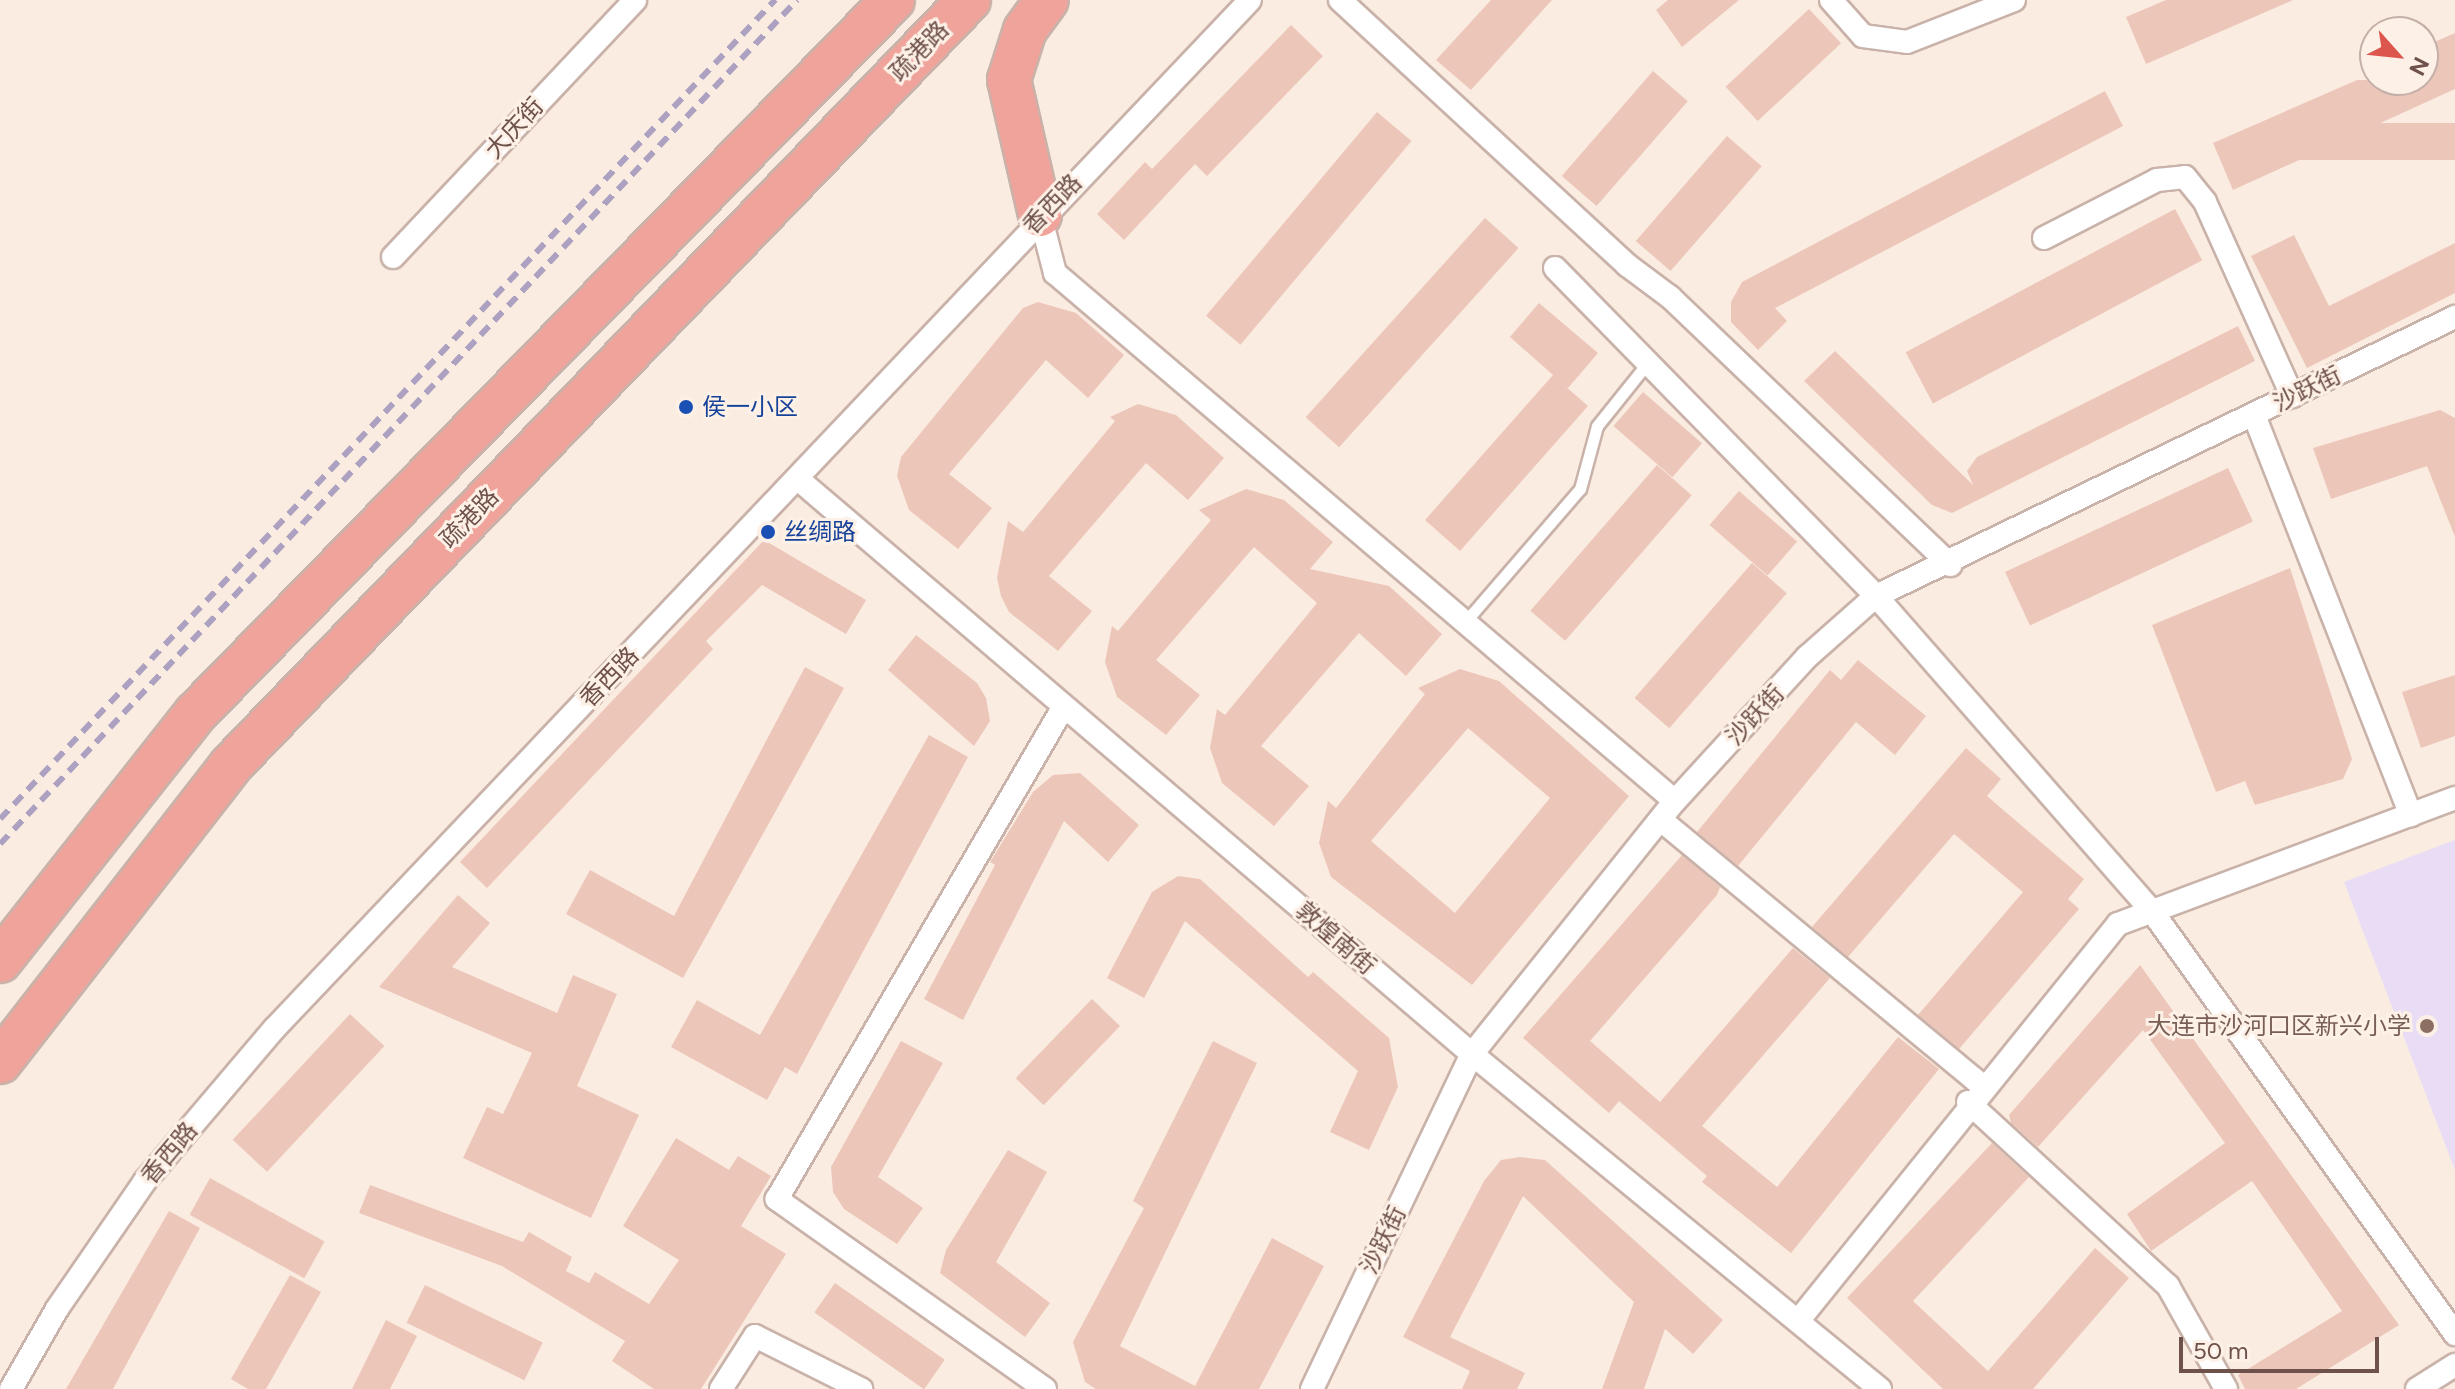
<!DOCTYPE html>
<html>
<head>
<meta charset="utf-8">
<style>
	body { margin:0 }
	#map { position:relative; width:2455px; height:1389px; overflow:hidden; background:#faece0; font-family:Figtree,"Noto Sans SC",sans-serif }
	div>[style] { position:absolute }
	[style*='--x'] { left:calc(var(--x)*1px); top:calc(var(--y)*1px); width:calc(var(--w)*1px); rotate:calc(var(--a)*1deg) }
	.education>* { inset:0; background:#e9ddf6 }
	.building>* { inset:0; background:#edc6ba; transform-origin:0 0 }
	.roads { filter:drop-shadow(2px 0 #c9b2a9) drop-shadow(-2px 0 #c9b2a9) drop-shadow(0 2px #c9b2a9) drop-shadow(0 -2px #c9b2a9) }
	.lane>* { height:11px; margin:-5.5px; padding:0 5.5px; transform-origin:5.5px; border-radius:5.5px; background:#fff }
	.street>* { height:22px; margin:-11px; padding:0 11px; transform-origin:11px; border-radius:11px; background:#fff }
	.highway>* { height:42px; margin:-21px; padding:0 21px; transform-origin:21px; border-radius:21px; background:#f0a39b }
	.rail>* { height:6px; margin-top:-3px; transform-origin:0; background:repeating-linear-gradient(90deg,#ada1c1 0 12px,transparent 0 20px) }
	.dots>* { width:22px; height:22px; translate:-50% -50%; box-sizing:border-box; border:4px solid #fdf0e6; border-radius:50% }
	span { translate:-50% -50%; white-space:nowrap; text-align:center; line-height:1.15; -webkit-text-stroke:6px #fdf0e6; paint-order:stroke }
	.street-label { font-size:24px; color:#6e514a }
	.transit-label { font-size:24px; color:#164399 }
	.left { translate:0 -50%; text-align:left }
	.education-label { font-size:24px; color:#785e54 }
	.right { translate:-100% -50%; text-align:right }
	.north { position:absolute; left:2359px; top:16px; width:80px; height:80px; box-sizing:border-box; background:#fdf0e6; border:2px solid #c4b0a8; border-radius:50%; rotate:117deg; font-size:22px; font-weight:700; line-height:32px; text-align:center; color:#6e514a }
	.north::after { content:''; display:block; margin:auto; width:28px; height:36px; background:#dc564d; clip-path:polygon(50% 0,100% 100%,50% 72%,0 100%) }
	.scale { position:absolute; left:2179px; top:1337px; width:200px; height:36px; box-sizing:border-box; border:4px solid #6e514a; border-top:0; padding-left:10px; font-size:24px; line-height:28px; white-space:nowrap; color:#6e514a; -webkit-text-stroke:6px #fdf0e6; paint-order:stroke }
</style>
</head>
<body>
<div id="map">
	<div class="education">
		<i style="clip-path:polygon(2455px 840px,2455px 1170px,2344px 882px)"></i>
	</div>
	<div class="building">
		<i style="clip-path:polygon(1491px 0,1552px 0,1471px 90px,1436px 60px)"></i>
		<i style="clip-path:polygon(1668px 0,1739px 0,1682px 47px,1656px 10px)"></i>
		<i style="clip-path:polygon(2166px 0,2293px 0,2146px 64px,2126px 17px)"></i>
		<i style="left:1809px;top:9px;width:47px;height:114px;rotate:47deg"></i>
		<i style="clip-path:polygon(1291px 25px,1323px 56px,1207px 176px,1195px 164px,1124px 240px,1097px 214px,1145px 162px,1152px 169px)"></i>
		<i style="clip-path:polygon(2455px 33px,2455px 89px,2233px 190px,2213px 143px,2357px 80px,2423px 80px,2423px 47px)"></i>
		<i style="left:1653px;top:71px;width:46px;height:139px;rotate:41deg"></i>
		<i style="clip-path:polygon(2105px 91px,2123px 126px,1775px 308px,1787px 321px,1758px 350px,1731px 322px,1731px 302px,1742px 282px)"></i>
		<i style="left:1377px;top:112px;width:45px;height:266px;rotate:40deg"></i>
		<i style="left:2455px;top:123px;width:37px;height:164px;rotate:90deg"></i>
		<i style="left:1727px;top:136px;width:46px;height:139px;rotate:41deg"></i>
		<i style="left:2175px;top:209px;width:58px;height:305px;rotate:62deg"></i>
		<i style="left:1485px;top:218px;width:45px;height:268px;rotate:42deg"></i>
		<i style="clip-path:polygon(2294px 235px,2329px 306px,2455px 243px,2455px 293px,2307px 368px,2251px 256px)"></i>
		<i style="clip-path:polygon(1038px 302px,1076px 313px,1124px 355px,1088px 398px,1046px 360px,949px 474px,992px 508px,958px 549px,909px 510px,897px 476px,901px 457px,1023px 308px)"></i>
		<i style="clip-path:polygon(1539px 303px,1598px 353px,1568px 388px,1564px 385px,1588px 406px,1460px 551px,1425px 520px,1553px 375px,1510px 337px)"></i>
		<i style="clip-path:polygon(2238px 326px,2255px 361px,1952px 513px,1932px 505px,1804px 381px,1835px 351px,1973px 485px,1967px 471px,1977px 457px)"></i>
		<i style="left:1643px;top:392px;width:78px;height:45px;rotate:41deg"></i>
		<i style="clip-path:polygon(1138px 404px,1176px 415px,1224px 458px,1188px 500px,1146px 463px,1049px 576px,1092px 611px,1058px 651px,1009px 612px,1001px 596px,997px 578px,1008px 521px,1023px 532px,1115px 421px,1110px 417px)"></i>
		<i style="clip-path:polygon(2440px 410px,2455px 418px,2455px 537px,2427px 466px,2331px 499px,2313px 448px)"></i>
		<i style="left:1657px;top:465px;width:46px;height:193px;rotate:41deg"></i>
		<i style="left:2228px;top:468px;width:59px;height:246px;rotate:65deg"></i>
		<i style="clip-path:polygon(1246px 489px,1284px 500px,1333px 542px,1310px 569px,1389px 586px,1442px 634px,1406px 676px,1359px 633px,1261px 746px,1309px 786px,1274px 826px,1222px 783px,1210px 748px,1217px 709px,1225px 715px,1317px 603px,1254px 547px,1156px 660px,1200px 695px,1166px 735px,1117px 697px,1105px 662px,1112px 626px,1118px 631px,1211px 520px,1199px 510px)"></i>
		<i style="left:1739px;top:491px;width:77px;height:45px;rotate:41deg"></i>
		<i style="clip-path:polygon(764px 540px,866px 600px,846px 634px,762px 585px,706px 641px,713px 649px,487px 888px,460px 862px)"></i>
		<i style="left:1752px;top:563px;width:46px;height:179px;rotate:41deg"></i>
		<i style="clip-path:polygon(2290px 568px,2352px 759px,2343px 779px,2255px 805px,2245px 781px,2216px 792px,2152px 625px)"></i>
		<i style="clip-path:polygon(916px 635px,977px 683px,986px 698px,990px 721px,974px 746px,888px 670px)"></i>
		<i style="clip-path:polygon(1858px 660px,1926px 716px,1895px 755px,1856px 722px,1738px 866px,1697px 832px,1830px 670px,1841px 680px)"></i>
		<i style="clip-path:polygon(805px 667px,844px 688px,683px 978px,566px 914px,590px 870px,674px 916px)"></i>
		<i style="clip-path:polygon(evenodd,1460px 669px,1499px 681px,1629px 796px,1472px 985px,1331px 877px,1319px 843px,1328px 801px,1336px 808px,1425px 694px,1418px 688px,1460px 669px,1468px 728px,1550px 798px,1455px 913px,1371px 841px,1468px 728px)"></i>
		<i style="clip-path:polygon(2455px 675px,2455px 736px,2421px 748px,2402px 692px)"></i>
		<i style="clip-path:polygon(929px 735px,968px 757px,797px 1074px,785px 1067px,767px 1100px,671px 1047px,697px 1000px,760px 1035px)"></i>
		<i style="clip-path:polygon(1966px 748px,2001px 779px,1987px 796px,2084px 879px,2068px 899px,2079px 909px,1959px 1049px,1918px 1015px,2023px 892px,1954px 834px,1848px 957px,1812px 927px)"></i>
		<i style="clip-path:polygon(1080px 773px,1139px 825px,1108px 862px,1064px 821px,963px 1020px,924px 999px,995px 865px,990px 862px,1033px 792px,1053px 775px)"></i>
		<i style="clip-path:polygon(1682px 855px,1720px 887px,1717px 895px,1590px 1041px,1660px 1102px,1793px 948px,1830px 978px,1702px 1126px,1777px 1187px,1898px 1037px,1939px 1069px,1791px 1253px,1702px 1182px,1707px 1176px,1619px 1101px,1609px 1113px,1523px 1038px)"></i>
		<i style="clip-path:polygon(1178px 876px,1200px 879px,1308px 977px,1313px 972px,1389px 1038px,1398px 1087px,1369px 1150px,1330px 1132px,1358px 1071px,1185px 921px,1144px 998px,1107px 978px,1152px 892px)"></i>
		<i style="clip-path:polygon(458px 895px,490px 923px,452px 967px,557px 1013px,573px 975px,617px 994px,577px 1086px,639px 1115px,591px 1218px,463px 1158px,487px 1107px,503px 1114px,532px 1053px,379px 987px)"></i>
		<i style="clip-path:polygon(2140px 965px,2399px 1325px,2296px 1389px,2245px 1389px,2238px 1375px,2342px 1311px,2252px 1181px,2151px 1251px,2127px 1214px,2225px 1143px,2143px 1030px,2038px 1147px,2011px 1123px,2009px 1115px)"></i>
		<i style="left:1092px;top:999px;width:39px;height:110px;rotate:44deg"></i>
		<i style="left:350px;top:1014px;width:47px;height:172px;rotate:43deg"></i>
		<i style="clip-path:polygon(901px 1041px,943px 1063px,878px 1177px,923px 1208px,897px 1244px,844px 1209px,833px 1192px,831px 1167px)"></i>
		<i style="clip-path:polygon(1213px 1041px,1257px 1063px,1120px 1346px,1195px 1386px,1272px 1238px,1324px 1266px,1259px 1389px,1096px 1389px,1085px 1382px,1073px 1342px,1144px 1208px,1133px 1201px)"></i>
		<i style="clip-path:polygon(676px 1138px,729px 1170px,738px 1156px,771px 1176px,741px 1226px,786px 1254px,701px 1389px,654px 1389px,612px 1361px,625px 1341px,502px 1266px,359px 1213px,370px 1185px,523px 1242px,529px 1232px,572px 1257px,566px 1271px,589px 1283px,595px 1272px,649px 1304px,679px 1260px,623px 1226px)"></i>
		<i style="clip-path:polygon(1992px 1143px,2029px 1177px,1913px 1301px,1988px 1371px,2095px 1248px,2129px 1278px,2033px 1389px,1943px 1389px,1847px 1298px)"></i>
		<i style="clip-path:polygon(1008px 1150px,1047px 1172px,996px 1262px,1050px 1303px,1025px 1337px,940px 1273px,946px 1250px)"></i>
		<i style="clip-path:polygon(1520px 1157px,1545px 1160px,1723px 1320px,1693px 1354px,1665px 1329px,1644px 1389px,1602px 1389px,1634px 1302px,1523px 1196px,1450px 1337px,1525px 1373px,1517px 1389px,1462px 1389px,1470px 1371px,1403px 1337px,1484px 1181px,1501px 1160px)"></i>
		<i style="left:210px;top:1178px;width:131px;height:42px;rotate:29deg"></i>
		<i style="clip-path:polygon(169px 1211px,200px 1228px,113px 1389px,66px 1389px)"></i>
		<i style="clip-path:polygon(290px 1275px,321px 1292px,266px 1389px,248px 1389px,231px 1379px)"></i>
		<i style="left:835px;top:1283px;width:134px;height:36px;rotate:35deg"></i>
		<i style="left:425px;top:1285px;width:131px;height:42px;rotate:26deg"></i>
		<i style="clip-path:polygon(386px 1320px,417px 1336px,390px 1389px,352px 1389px)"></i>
	</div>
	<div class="roads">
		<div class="lane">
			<i style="--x:1465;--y:622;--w:176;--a:-49.2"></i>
			<i style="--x:1580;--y:489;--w:65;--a:-74.9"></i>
			<i style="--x:1597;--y:426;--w:77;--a:-51.3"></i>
		</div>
		<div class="street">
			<i style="--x:1340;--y:0;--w:391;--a:42.7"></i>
			<i style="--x:1627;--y:265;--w:54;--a:36.7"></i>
			<i style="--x:1670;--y:297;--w:388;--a:43.7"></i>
			<i style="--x:1831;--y:0;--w:48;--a:48.4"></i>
			<i style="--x:1863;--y:36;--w:44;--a:7.8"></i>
			<i style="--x:1907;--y:42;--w:115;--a:-21.4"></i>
			<i style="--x:1040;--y:215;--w:60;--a:75.5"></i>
			<i style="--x:1055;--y:273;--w:814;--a:40.42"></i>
			<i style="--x:2044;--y:238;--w:127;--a:-27.2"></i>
			<i style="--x:2157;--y:180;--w:28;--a:-6"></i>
			<i style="--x:2185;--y:177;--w:32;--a:51"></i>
			<i style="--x:2205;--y:202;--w:213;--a:65.8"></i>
			<i style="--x:393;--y:257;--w:353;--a:-46.7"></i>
			<i style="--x:1555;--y:268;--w:459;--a:45.6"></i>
			<i style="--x:1876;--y:596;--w:422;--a:48.8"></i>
			<i style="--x:2154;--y:914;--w:517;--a:54.37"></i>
			<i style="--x:2254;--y:415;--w:430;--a:68.6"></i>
			<i style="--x:798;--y:479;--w:886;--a:40.47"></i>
			<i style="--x:1472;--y:1054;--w:528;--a:39.39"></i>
			<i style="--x:1661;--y:820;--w:417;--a:39.6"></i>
			<i style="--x:1968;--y:1102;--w:272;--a:42.6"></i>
			<i style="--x:2168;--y:1286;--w:118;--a:60.6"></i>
			<i style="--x:1798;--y:1321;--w:510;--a:-51.13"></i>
			<i style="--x:2118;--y:924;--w:360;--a:-20.5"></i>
			<i style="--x:11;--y:1389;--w:92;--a:-60.1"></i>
			<i style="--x:57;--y:1309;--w:155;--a:-55.5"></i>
			<i style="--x:145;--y:1181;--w:199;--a:-49.7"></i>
			<i style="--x:274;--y:1029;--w:1418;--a:-46.51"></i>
			<i style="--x:721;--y:1389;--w:63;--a:-57.3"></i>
			<i style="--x:755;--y:1336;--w:119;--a:26.6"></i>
			<i style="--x:1045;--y:1389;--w:329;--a:-144.7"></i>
			<i style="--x:777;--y:1199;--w:570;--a:-59.79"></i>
			<i style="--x:1312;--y:1389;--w:371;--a:-64.5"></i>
			<i style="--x:1472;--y:1054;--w:324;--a:-51.3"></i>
			<i style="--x:1675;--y:801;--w:195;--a:-47.5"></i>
			<i style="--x:1807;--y:657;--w:92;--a:-41.5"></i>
			<i style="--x:1876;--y:596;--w:643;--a:-25.73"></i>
			<i style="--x:2417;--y:1389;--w:45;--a:-32.3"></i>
		</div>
		<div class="highway">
			<i style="--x:1040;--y:215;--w:139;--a:-102.9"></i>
			<i style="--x:1009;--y:80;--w:52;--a:-72.3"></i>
			<i style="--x:1025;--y:30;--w:37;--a:-54"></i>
			<i style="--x:0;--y:961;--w:316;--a:-51.7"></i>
			<i style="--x:196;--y:713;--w:997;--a:-45.65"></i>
			<i style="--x:0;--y:1062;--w:376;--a:-52.1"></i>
			<i style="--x:231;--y:765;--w:1063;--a:-46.03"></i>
		</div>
	</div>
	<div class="rail">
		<i style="--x:0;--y:819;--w:1128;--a:-46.58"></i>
		<i style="--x:0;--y:844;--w:1161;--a:-46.64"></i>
	</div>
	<div class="dots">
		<i style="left:686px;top:407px;background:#1a4fb4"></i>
		<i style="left:768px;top:532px;background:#1a4fb4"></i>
		<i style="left:2427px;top:1026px;background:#8d6e63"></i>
	</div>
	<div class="street-label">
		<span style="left:919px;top:51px;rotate:-46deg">疏港路</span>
		<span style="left:514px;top:128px;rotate:-47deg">大庆街</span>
		<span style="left:1052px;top:204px;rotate:-46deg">香西路</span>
		<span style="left:2307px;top:389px;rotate:-26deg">沙跃街</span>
		<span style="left:469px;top:518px;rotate:-46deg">疏港路</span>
		<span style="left:609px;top:677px;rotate:-46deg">香西路</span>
		<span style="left:1755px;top:715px;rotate:-47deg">沙跃街</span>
		<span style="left:1336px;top:938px;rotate:41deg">敦煌南街</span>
		<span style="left:169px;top:1153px;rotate:-50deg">香西路</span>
		<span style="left:1383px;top:1240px;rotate:-64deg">沙跃街</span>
	</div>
	<div class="transit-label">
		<span class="left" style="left:702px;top:407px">侯一小区</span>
		<span class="left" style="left:784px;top:532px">丝绸路</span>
	</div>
	<div class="education-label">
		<span class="right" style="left:2411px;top:1026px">大连市沙河口区新兴小学</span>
	</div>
	<div class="north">N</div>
	<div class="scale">50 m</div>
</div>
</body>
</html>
